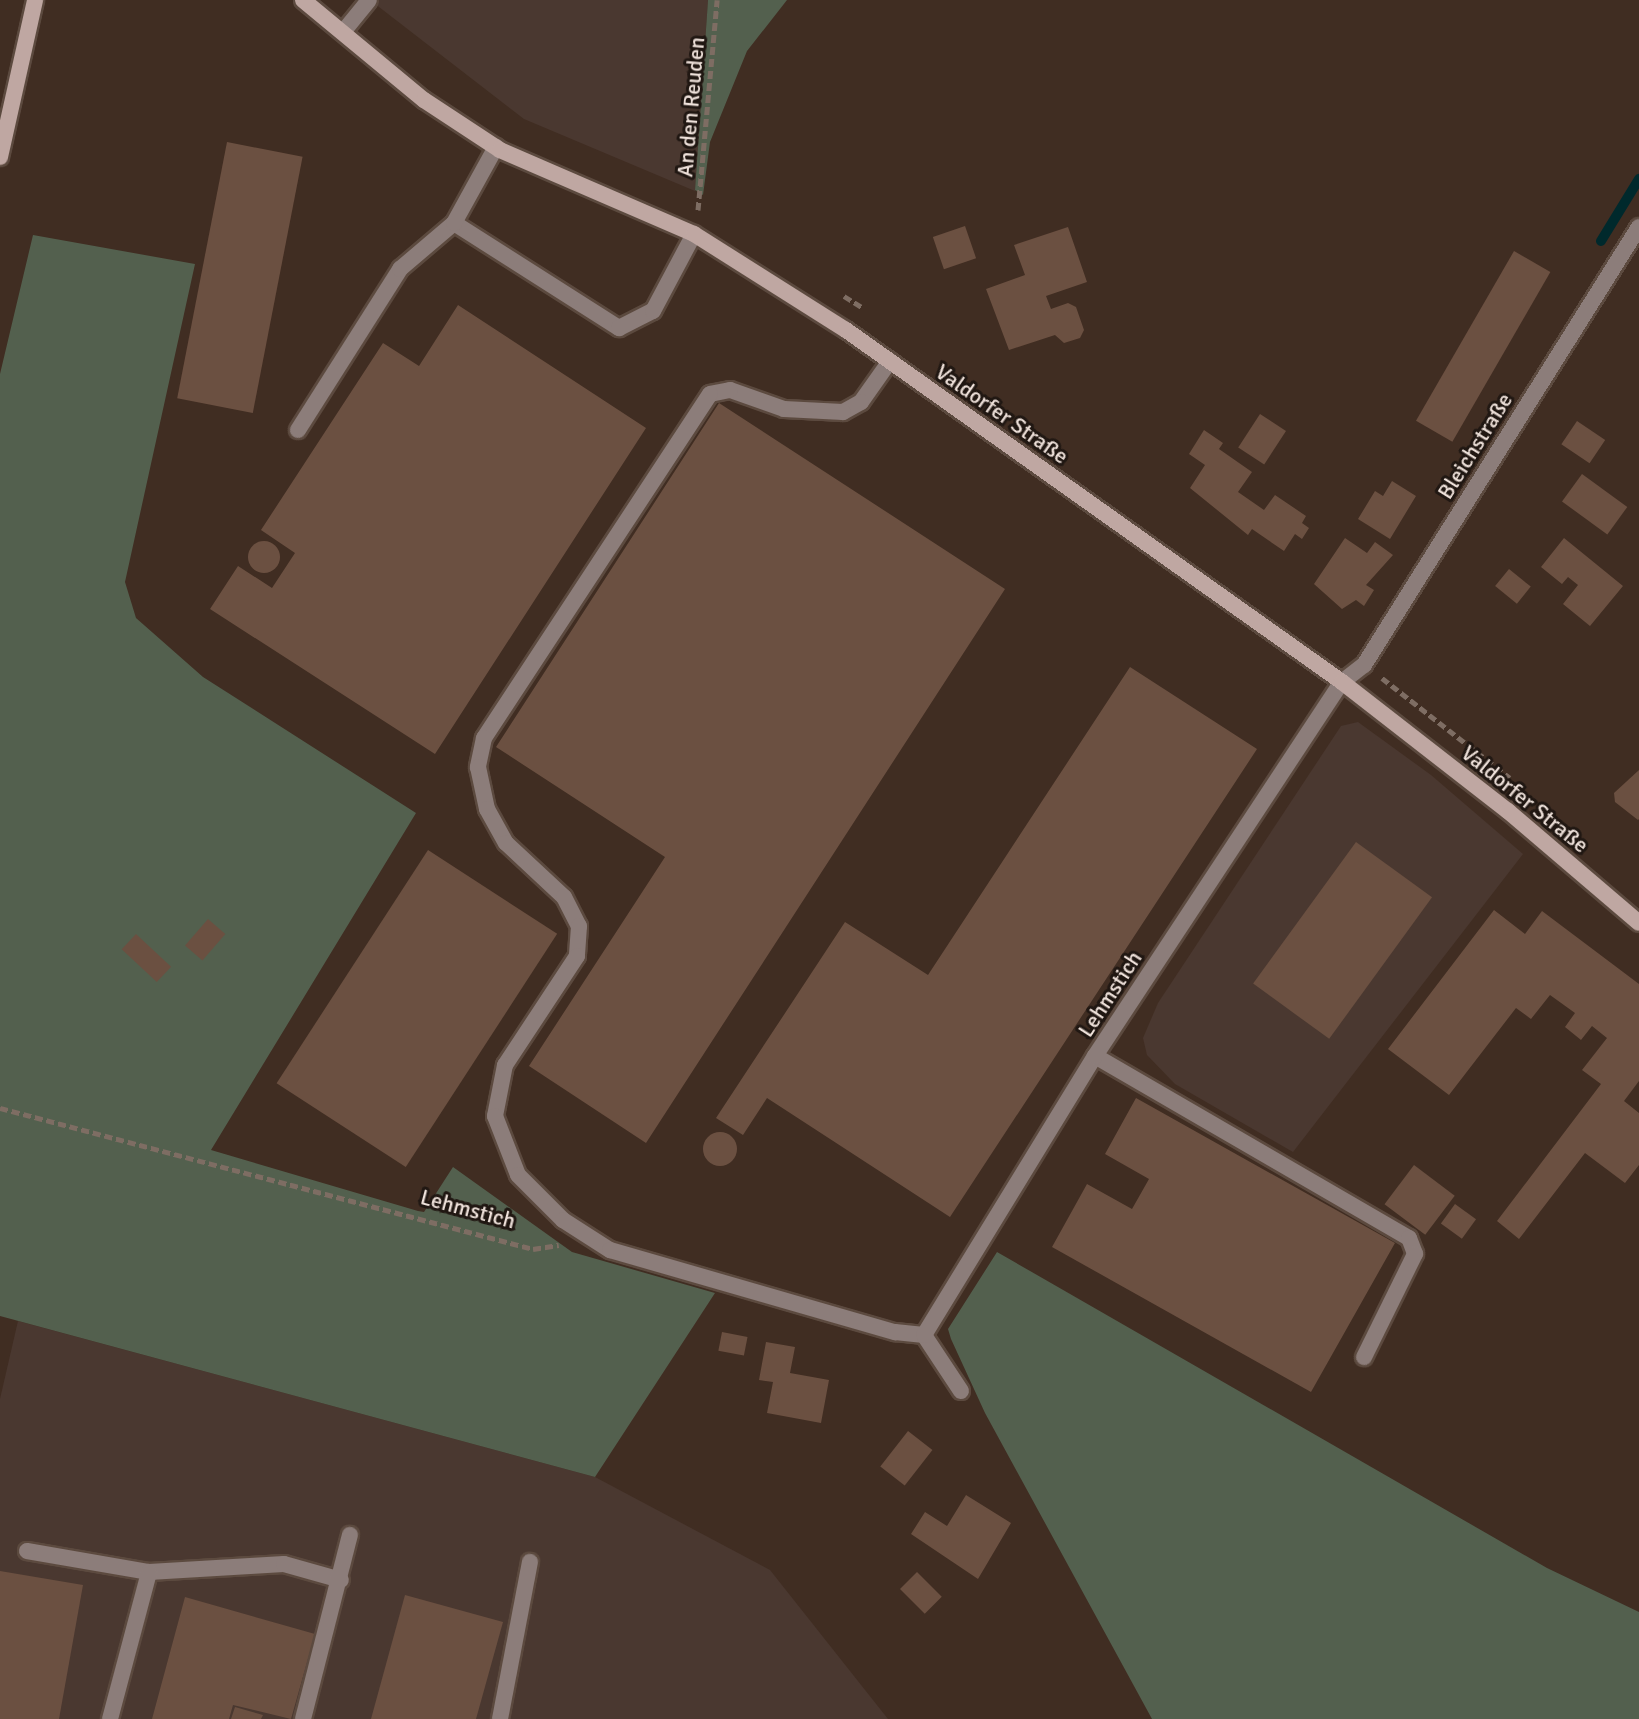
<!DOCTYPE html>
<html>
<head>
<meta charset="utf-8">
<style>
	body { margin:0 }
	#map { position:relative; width:1639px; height:1719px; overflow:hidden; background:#402d22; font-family:Signika,sans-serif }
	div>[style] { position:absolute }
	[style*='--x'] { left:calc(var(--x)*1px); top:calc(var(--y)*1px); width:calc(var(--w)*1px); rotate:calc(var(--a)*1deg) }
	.commercial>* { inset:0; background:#4a3830 }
	.green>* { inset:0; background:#53604e }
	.stream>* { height:10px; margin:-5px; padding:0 5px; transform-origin:5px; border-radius:5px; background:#00292c }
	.building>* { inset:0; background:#6b5041; transform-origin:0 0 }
	.round { border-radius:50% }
	.path>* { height:5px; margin-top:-2.5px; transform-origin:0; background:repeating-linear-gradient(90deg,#7e6d63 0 8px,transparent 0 12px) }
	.roads { filter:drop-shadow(2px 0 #5c4a3f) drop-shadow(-2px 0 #5c4a3f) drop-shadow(0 2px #5c4a3f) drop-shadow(0 -2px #5c4a3f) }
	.lane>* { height:16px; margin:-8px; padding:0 8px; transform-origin:8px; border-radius:8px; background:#8c7d7a }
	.street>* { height:16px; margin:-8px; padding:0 8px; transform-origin:8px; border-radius:8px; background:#8c7d7a }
	.secondary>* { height:16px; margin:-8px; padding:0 8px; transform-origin:8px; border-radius:8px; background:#bfa7a2 }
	span { translate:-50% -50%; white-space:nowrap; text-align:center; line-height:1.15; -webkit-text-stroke:6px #201712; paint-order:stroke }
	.street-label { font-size:22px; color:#eee1da }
</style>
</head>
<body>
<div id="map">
	<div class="commercial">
		<i style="clip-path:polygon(370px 0,708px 0,695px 191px,524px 119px)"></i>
		<i style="clip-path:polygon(1358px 722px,1431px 775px,1523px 854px,1293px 1152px,1175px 1084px,1147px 1055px,1143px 1038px,1158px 1003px,1341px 726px)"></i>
		<i style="clip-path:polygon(18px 1321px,595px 1477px,770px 1570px,888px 1719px,0 1719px,0 1399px)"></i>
	</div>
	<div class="green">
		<i style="clip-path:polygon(708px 0,787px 0,747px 51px,710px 142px,703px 195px,695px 190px)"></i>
		<i style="clip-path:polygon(33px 235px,195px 264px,125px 582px,136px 618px,203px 677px,416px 813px,211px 1150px,418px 1211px,424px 1212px,453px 1167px,572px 1252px,715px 1293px,595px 1477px,0 1316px,0 374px)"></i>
		<i style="clip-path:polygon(997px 1252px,1547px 1568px,1639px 1612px,1639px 1719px,1152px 1719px,985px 1413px,951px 1339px,948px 1329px)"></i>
	</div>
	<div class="stream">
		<i style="--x:1601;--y:241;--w:73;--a:-58.5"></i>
	</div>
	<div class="building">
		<i style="left:227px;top:142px;width:77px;height:261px;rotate:11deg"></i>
		<i style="left:965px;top:226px;width:34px;height:34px;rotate:71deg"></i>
		<i style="clip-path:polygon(1068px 227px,1087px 282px,1046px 296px,1051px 309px,1068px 303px,1076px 307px,1084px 330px,1080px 338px,1064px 343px,1055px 335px,1009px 350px,986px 289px,1025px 275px,1014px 245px)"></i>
		<i style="left:1514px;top:251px;width:42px;height:196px;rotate:30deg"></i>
		<i style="clip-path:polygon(458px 305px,646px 428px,435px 754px,210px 609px,238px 566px,272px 588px,295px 553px,261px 530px,383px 343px,419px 366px)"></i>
		<i style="clip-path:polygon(719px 403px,1005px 589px,646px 1143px,529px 1066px,665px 857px,496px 747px)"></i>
		<i style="left:1260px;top:414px;width:31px;height:40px;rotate:33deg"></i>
		<i style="left:1577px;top:421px;width:34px;height:28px;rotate:34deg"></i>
		<i style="clip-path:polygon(1204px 430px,1223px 443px,1219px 449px,1252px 472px,1238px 492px,1264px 510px,1275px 495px,1306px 516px,1302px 523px,1309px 528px,1302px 539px,1295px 534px,1284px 551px,1252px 529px,1248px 535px,1190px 488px,1205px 465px,1189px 454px)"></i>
		<i style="left:1582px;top:474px;width:56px;height:34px;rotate:36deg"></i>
		<i style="clip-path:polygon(1392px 481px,1416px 496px,1390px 539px,1358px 519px,1375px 491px,1383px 496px)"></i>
		<i style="clip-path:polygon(1345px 538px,1367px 553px,1375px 542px,1393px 555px,1366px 585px,1374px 590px,1364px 606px,1356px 600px,1342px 609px,1314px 584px)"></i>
		<i style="clip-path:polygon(1564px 538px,1623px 586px,1590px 626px,1563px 604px,1578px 585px,1568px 577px,1562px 584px,1541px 567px)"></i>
		<i class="round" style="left:248px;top:541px;width:32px;height:32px"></i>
		<i style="left:1509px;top:569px;width:28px;height:22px;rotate:39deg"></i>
		<i style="clip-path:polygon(1130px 667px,1257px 749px,950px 1217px,767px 1098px,743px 1135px,716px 1118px,845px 922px,928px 975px)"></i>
		<i style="clip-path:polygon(1639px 770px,1639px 819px,1638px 820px,1615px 802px,1614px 793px)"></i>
		<i style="left:1356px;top:842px;width:94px;height:175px;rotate:36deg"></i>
		<i style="left:428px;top:850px;width:154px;height:278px;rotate:33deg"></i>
		<i style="clip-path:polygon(1494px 910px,1525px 934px,1542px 911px,1639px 984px,1639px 1081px,1624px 1101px,1639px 1113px,1639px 1165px,1625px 1183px,1585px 1153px,1519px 1239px,1497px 1221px,1601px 1084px,1582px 1070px,1607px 1038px,1592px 1026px,1581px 1040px,1565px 1027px,1575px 1013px,1550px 995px,1531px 1019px,1516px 1008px,1449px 1095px,1388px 1049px)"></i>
		<i style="left:208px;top:919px;width:23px;height:35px;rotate:41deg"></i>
		<i style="left:136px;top:934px;width:48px;height:21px;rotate:43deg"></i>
		<i style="clip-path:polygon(1136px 1098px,1395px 1243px,1311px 1392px,1052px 1247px,1087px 1184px,1132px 1209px,1149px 1179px,1105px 1154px)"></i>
		<i class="round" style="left:703px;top:1132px;width:34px;height:34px"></i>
		<i style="left:1414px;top:1165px;width:51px;height:49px;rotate:37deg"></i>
		<i style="left:1455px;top:1204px;width:26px;height:24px;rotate:36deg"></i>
		<i style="left:722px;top:1332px;width:26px;height:19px;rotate:11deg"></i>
		<i style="clip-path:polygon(766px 1342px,795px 1347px,790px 1373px,829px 1380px,821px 1423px,767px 1413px,773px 1382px,759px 1380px)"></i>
		<i style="left:908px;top:1431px;width:31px;height:45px;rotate:38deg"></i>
		<i style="clip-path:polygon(966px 1495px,1011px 1523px,978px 1579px,911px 1534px,925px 1512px,947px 1526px)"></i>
		<i style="clip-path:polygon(0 1571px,83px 1585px,59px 1719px,0 1719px)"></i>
		<i style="left:917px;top:1572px;width:35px;height:24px;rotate:45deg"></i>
		<i style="clip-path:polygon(405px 1595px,503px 1622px,476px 1719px,371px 1719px)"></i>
		<i style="clip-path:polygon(185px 1597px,315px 1634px,291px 1719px,233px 1705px,229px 1719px,152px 1719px)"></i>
		<i style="clip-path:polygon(235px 1707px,263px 1715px,261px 1719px,231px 1719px)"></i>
	</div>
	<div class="path">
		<i style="--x:698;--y:210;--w:211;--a:-84.8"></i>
		<i style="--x:844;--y:296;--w:22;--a:32"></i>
		<i style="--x:1382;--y:678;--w:162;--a:38"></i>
		<i style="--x:0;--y:1108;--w:551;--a:14.82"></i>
		<i style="--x:533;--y:1249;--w:26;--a:-9"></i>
	</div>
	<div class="roads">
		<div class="lane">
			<i style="--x:343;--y:32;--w:41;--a:-50.9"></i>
			<i style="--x:454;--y:223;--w:196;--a:32.5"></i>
			<i style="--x:619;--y:328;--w:38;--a:-27"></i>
			<i style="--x:653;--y:311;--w:87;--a:-62"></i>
			<i style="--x:890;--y:361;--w:50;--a:125.3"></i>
			<i style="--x:861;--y:402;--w:21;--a:151"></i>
			<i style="--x:843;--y:412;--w:59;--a:-177.1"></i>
			<i style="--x:784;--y:409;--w:57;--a:-160.6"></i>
			<i style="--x:730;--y:390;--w:20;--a:169"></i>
			<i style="--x:710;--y:394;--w:412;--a:123.3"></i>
			<i style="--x:484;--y:738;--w:30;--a:102"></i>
			<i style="--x:478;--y:767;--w:43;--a:77.9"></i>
			<i style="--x:487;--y:809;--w:39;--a:61"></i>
			<i style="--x:506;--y:843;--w:79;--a:43"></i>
			<i style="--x:564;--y:897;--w:33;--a:63"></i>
			<i style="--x:579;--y:926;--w:30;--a:94"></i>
			<i style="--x:577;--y:956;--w:131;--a:123.4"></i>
			<i style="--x:505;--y:1065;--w:52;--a:101.1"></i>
			<i style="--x:495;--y:1116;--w:63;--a:68.7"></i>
			<i style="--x:518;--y:1175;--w:64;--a:45"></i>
			<i style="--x:563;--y:1220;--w:56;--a:32.6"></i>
			<i style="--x:610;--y:1250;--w:297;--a:16.1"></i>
			<i style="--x:895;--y:1332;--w:29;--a:6"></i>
			<i style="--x:298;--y:430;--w:191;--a:-57.6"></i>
			<i style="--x:400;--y:269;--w:71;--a:-40.4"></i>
			<i style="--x:454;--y:223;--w:87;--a:-61.1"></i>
			<i style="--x:1095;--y:1056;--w:363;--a:30.1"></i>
			<i style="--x:1409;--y:1238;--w:17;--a:69"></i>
			<i style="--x:1415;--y:1254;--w:115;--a:116.3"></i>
			<i style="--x:27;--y:1551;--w:124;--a:9.8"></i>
			<i style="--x:149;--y:1572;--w:135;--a:-3.4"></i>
			<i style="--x:284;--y:1564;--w:59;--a:15.7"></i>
			<i style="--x:110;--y:1719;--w:152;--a:-75.1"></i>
			<i style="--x:303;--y:1719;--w:190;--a:-75.7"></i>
			<i style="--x:500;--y:1719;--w:160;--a:-79.2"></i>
		</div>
		<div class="street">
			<i style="--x:961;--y:1391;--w:67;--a:-123.5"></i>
			<i style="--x:924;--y:1335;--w:327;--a:-58.5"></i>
			<i style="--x:1095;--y:1056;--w:448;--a:-56.6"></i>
			<i style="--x:1342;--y:682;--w:28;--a:-38"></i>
			<i style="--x:1364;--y:665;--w:517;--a:-57.88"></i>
		</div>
		<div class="secondary">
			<i style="--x:303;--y:0;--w:157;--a:39.6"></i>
			<i style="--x:424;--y:100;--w:91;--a:33.3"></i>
			<i style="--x:500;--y:150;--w:211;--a:23.4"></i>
			<i style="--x:694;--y:234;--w:180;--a:32.3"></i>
			<i style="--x:846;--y:330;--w:608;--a:35.36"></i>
			<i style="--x:1342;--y:682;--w:210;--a:37.9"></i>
			<i style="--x:1508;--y:811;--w:172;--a:40.5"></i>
			<i style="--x:0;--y:157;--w:161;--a:-77.4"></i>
		</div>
	</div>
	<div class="street-label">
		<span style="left:691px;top:107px;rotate:-85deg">An den Reuden</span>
		<span style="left:1002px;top:414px;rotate:35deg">Valdorfer Straße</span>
		<span style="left:1475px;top:446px;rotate:-58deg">Bleichstraße</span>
		<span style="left:1525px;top:799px;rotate:39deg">Valdorfer Straße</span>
		<span style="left:1110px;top:994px;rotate:-57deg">Lehmstich</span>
		<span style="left:468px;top:1209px;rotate:15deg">Lehmstich</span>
	</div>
</div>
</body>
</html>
